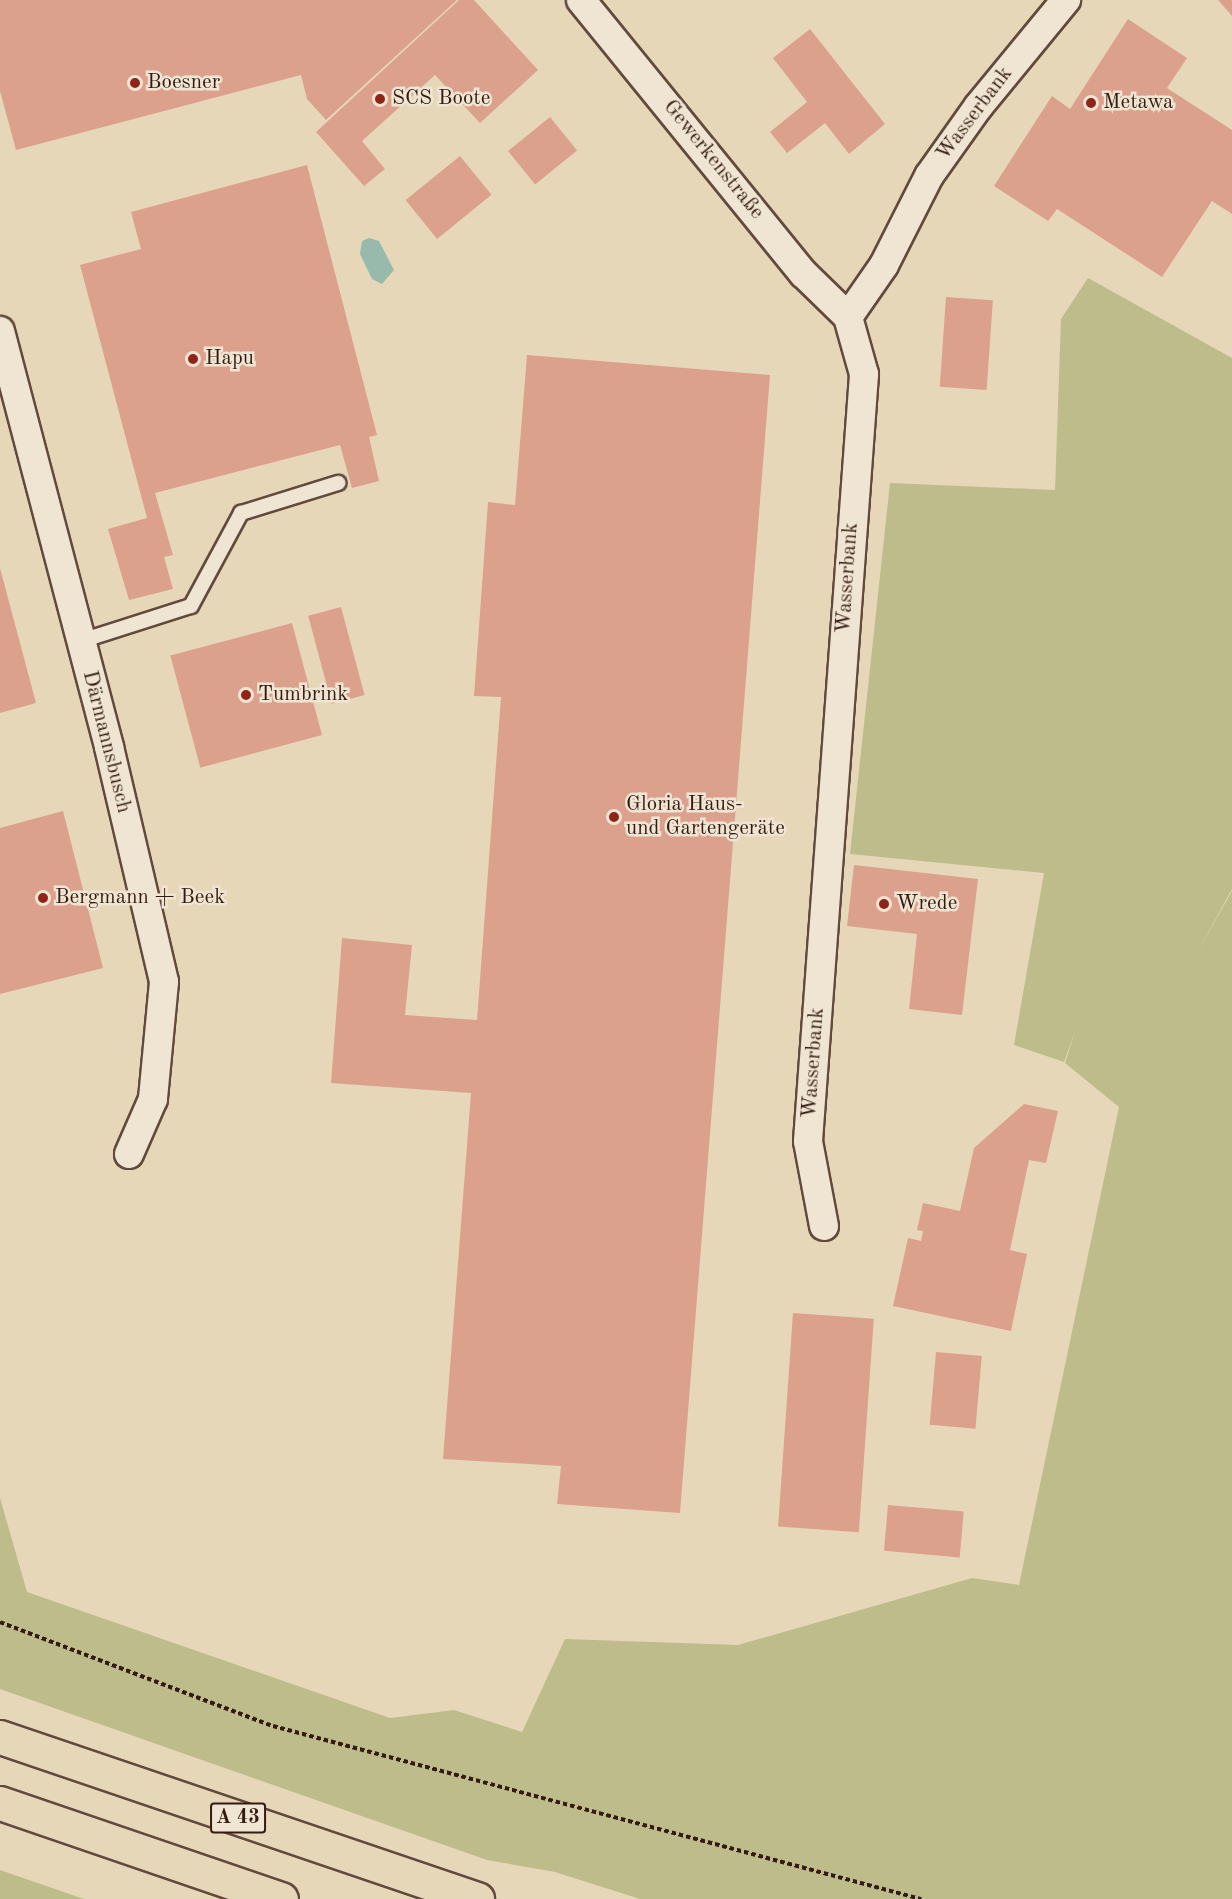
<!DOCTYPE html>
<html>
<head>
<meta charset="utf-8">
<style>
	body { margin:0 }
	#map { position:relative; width:1232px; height:1899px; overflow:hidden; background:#e7d7b9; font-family:"Old Standard TT",serif }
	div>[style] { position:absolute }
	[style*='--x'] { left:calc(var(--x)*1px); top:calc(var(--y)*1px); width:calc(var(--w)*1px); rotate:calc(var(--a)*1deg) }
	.green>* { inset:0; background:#bebc8a }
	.water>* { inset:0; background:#97baac }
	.building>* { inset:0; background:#dca18d; transform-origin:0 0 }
	.path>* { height:4px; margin-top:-2px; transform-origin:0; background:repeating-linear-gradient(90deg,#341b12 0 4.5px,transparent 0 7.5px) }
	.roads { filter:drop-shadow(2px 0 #614a3c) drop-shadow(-2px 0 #614a3c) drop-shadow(0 2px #614a3c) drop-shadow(0 -2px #614a3c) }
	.lane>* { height:14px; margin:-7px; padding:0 7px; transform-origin:7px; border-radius:7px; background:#efe5d2 }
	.street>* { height:28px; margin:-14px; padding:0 14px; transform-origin:14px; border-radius:14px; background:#efe5d2 }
	.highway>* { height:33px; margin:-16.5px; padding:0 16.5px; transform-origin:16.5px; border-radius:16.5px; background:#e7d7b9 }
	.dots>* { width:16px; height:16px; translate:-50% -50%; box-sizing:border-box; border:3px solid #efe5d2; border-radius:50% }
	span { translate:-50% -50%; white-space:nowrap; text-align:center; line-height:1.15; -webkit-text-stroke:5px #efe5d2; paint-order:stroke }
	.shield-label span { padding:2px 4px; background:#efe5d2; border:2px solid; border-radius:4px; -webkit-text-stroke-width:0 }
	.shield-label { font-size:20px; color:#341b12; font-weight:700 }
	.poi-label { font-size:21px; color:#341b12 }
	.left { translate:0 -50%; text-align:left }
	.street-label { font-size:21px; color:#341b12 }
</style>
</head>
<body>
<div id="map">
	<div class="green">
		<i style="clip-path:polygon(1088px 278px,1232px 358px,1232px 889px,1196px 955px,1232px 891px,1232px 1899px,640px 1899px,555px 1872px,487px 1860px,0 1689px,0 1498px,27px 1592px,390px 1718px,454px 1710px,522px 1732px,565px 1639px,738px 1645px,972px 1578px,1019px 1585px,1119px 1107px,1065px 1063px,1076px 1029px,1064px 1062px,1014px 1045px,1044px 873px,850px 854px,890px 483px,1055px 490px,1061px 319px)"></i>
		<i style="clip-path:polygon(0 1870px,84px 1899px,0 1899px)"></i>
	</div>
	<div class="water">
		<i style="clip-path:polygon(369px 238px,379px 241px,394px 270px,382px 284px,372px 279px,360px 254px,362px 241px)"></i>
	</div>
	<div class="building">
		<i style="clip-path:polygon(0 0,457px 0,326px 120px,307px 99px,301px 75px,16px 150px,0 91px)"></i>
		<i style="clip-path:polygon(459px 0,474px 0,538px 70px,480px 123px,435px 75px,362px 141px,385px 169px,364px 186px,316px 132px)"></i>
		<i style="clip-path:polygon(1218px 0,1232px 0,1232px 16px)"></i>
		<i style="clip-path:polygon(1128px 19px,1187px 58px,1167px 88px,1232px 130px,1232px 214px,1212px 201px,1162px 277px,1057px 209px,1048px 221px,994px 186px,1052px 96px,1070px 109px)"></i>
		<i style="clip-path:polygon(810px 29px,885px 124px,849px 154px,825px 123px,787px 153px,770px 132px,807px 102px,773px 58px)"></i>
		<i style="left:550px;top:117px;width:43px;height:54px;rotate:51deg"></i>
		<i style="left:460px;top:156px;width:50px;height:70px;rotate:51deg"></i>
		<i style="clip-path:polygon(307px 165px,377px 435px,369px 437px,379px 481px,352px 488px,340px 445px,155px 493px,173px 555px,164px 557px,173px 589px,129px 600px,108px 529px,147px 518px,80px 265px,141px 249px,131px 212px)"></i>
		<i style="left:946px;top:297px;width:47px;height:90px;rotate:4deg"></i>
		<i style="clip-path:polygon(527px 355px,770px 375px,680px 1513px,557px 1504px,561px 1466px,443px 1459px,471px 1093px,331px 1083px,342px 938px,412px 945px,405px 1015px,477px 1020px,501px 697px,474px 696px,488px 502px,515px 505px)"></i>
		<i style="clip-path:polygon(0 568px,36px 703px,0 713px)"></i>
		<i style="left:341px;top:607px;width:91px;height:34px;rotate:75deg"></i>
		<i style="left:292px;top:623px;width:116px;height:126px;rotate:75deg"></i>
		<i style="clip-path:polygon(63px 811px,103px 968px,0 994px,0 828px)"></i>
		<i style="clip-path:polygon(854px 865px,978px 879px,962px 1015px,909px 1009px,917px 934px,847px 926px)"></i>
		<i style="clip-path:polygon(1024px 1104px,1058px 1111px,1046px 1163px,1029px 1160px,1010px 1250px,1027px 1254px,1011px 1331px,893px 1306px,908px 1238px,921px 1241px,923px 1231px,917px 1230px,923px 1203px,960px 1211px,974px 1148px)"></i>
		<i style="left:793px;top:1313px;width:81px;height:214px;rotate:4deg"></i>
		<i style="left:936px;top:1352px;width:46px;height:73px;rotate:5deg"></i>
		<i style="left:888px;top:1505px;width:76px;height:46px;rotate:5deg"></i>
	</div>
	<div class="path">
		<i style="--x:0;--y:1622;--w:292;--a:20.9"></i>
		<i style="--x:273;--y:1726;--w:671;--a:14.95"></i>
	</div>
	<div class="roads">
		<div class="lane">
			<i style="--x:81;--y:641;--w:115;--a:-17.7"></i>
			<i style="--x:191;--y:606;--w:106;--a:-61.7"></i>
			<i style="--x:241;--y:513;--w:102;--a:-17.2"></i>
		</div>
		<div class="street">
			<i style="--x:581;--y:0;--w:353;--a:50.9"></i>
			<i style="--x:804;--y:274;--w:62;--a:44.3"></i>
			<i style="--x:0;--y:331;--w:430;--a:75.3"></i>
			<i style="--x:109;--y:747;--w:241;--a:76.8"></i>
			<i style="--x:164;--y:982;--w:118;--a:95.4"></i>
			<i style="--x:153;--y:1099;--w:60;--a:113.6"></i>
			<i style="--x:824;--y:1226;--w:86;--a:-100.7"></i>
			<i style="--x:808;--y:1141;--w:769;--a:-85.82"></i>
			<i style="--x:864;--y:374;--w:59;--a:-105.7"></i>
			<i style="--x:848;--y:317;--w:63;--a:-55.3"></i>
			<i style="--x:884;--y:265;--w:100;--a:-63.2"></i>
			<i style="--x:929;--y:176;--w:85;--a:-54.6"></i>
			<i style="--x:978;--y:107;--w:139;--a:-50.6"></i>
		</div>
		<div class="highway">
			<i style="--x:0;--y:1737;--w:504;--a:18.76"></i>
			<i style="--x:0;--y:1803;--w:297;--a:18.9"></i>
		</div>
	</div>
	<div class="dots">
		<i style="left:135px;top:83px;background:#8f2418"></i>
		<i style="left:380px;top:99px;background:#8f2418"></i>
		<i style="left:1091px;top:103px;background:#8f2418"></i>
		<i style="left:193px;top:359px;background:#8f2418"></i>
		<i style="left:246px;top:695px;background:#8f2418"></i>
		<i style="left:614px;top:817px;background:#8f2418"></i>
		<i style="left:43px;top:898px;background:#8f2418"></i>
		<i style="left:884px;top:904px;background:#8f2418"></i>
	</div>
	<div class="shield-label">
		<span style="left:238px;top:1818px">A 43</span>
	</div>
	<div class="poi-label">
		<span class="left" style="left:147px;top:83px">Boesner</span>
		<span class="left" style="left:392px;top:99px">SCS Boote</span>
		<span class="left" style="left:1103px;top:103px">Metawa</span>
		<span class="left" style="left:205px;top:359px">Hapu</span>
		<span class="left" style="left:258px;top:695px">Tumbrink</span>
		<span class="left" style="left:626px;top:817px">Gloria Haus-<br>und Gartengeräte</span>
		<span class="left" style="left:55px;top:898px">Bergmann + Beek</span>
		<span class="left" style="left:896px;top:904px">Wrede</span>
	</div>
	<div class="street-label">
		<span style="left:975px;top:114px;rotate:-53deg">Wasserbank</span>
		<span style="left:713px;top:160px;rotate:51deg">Gewerkenstraße</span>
		<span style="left:848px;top:578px;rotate:-86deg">Wasserbank</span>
		<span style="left:106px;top:742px;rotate:76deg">Därmannsbusch</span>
		<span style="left:814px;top:1063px;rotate:-86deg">Wasserbank</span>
	</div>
</div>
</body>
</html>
